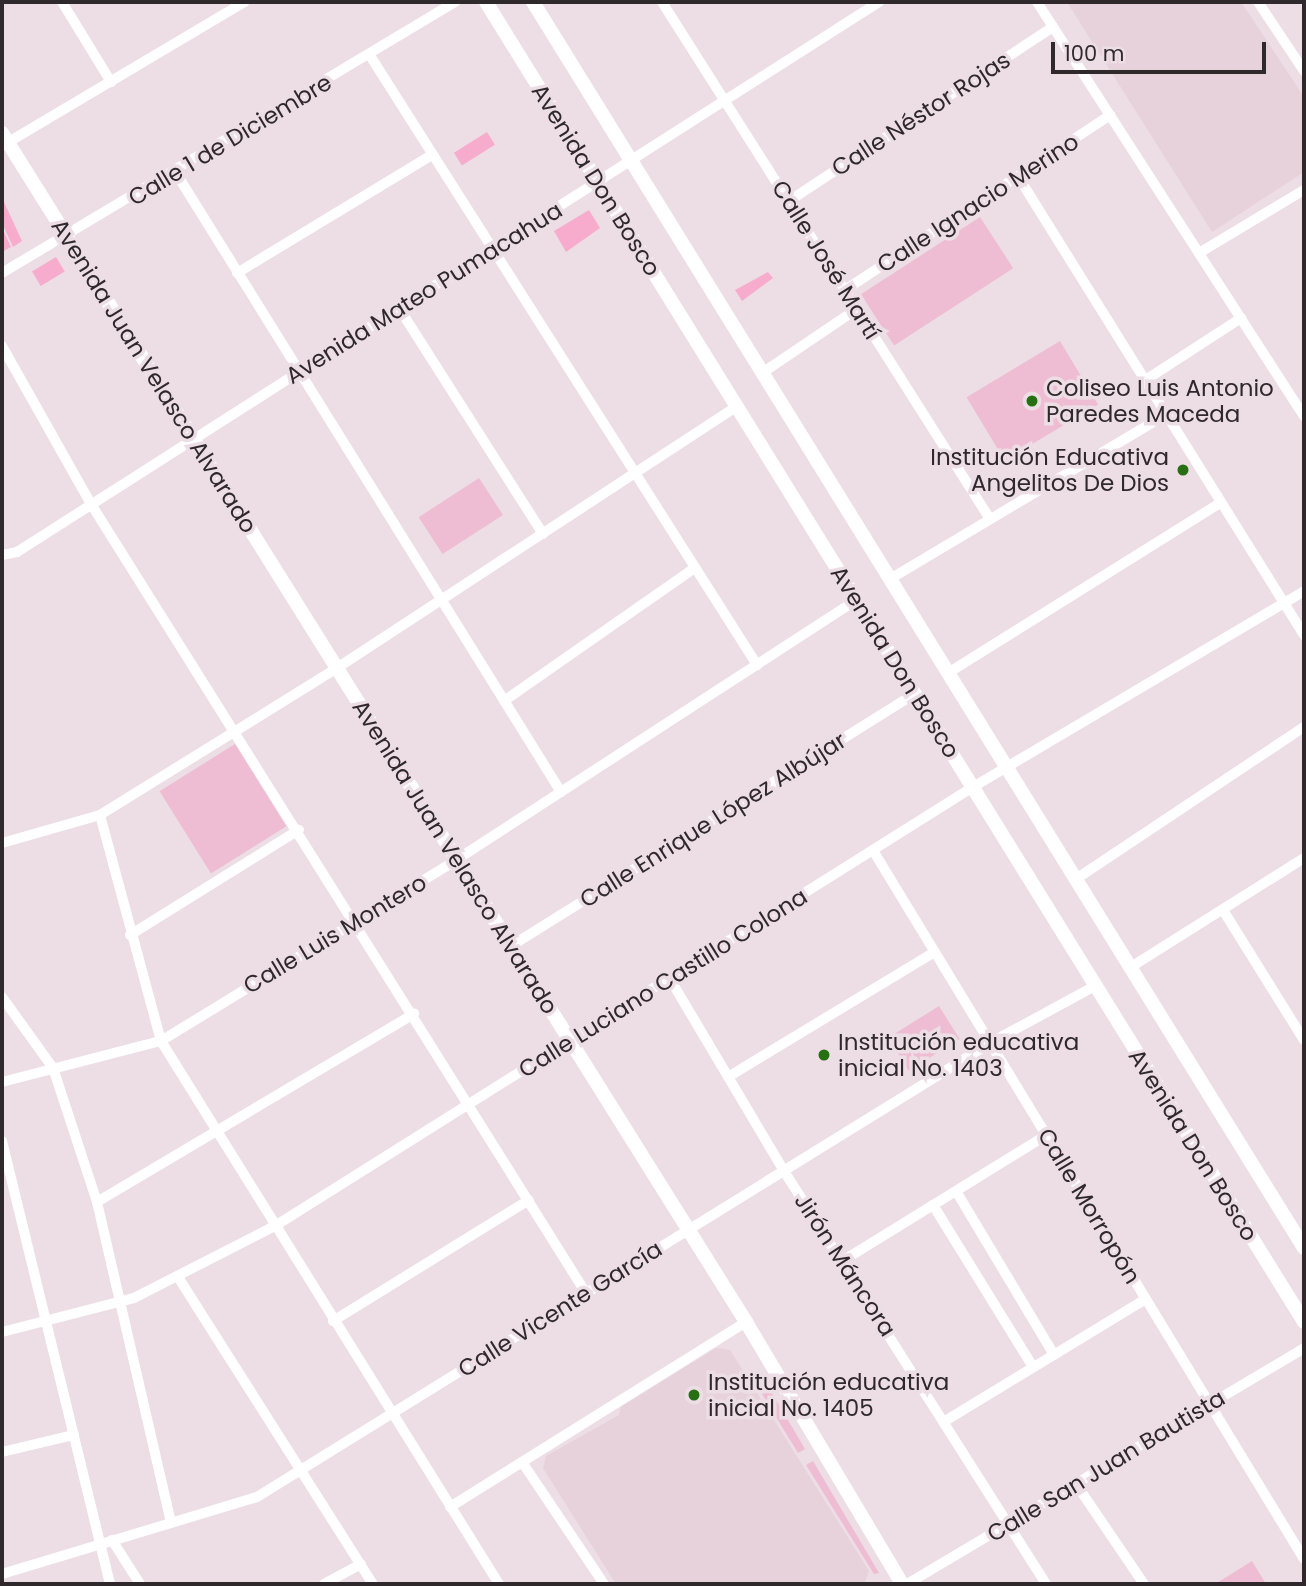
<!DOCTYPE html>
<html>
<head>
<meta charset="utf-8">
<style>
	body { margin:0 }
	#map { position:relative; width:1306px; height:1586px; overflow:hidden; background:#ecdee4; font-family:Poppins,sans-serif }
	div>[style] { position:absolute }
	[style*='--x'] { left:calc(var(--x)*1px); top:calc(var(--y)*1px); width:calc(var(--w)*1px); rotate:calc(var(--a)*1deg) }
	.built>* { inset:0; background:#e7d1da }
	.green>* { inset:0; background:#efbdd3; transform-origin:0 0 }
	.building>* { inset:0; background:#f7acce; transform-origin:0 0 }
	.minor>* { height:10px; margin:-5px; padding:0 5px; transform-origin:5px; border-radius:5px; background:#fff }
	.tertiary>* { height:14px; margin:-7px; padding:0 7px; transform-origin:7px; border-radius:7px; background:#fff }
	.dots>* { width:19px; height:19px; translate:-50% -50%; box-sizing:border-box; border:4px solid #ecdee4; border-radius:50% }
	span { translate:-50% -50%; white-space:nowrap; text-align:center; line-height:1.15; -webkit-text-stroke:7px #ecdee4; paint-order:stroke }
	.street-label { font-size:23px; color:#2f292c }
	.poi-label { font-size:23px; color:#2f292c }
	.left { translate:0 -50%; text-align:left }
	.right { translate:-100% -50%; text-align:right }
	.frame { position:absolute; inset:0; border:4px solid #2f292c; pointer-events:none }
	.scale { position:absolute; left:1051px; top:42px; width:215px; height:32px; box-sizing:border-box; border:4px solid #2f292c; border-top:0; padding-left:9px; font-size:21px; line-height:24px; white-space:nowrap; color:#2f292c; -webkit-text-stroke:5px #ecdee4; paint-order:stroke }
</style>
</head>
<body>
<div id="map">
	<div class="built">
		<i style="clip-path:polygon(1067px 2px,1241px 2px,1304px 97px,1304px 172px,1212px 232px)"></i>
		<i style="clip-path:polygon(716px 1348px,730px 1350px,869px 1571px,864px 1584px,616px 1584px,543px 1468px,546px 1456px,619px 1415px,621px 1407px)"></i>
	</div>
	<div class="green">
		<i style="left:980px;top:217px;width:61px;height:142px;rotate:57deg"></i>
		<i style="left:1060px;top:341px;width:74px;height:109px;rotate:59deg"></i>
		<i style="left:479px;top:478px;width:44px;height:72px;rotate:57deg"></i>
		<i style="left:235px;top:744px;width:97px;height:89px;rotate:58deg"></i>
		<i style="left:939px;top:1006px;width:39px;height:60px;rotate:58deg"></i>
		<i style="clip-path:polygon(762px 1376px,805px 1449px,798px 1453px,754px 1381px)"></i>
		<i style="clip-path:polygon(813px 1461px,879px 1573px,874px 1574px,806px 1465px)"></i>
		<i style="clip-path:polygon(1252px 1561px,1266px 1584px,1215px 1584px)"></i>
	</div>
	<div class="building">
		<i style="left:487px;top:132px;width:15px;height:39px;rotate:58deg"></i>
		<i style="clip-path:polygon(4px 202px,22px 241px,13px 247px,2px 223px)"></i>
		<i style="clip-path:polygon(589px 210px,600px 228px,566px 252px,554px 231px)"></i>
		<i style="clip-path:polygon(2px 228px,11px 247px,2px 252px)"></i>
		<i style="left:56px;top:257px;width:17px;height:28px;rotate:59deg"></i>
		<i style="clip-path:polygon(768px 272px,773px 278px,742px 301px,735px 290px)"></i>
	</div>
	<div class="minor">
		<i style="--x:62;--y:2;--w:94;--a:58.5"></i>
		<i style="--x:662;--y:2;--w:612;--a:57.61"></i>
		<i style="--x:1037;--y:2;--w:493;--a:57.2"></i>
		<i style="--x:1258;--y:2;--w:83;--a:56.3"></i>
		<i style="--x:369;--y:54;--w:724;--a:57.58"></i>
		<i style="--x:2;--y:146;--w:282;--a:-30.7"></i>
		<i style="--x:176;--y:173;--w:729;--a:58.12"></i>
		<i style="--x:1019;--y:178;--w:539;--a:58.05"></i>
		<i style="--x:789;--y:201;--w:316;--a:-33.4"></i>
		<i style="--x:1199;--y:253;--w:122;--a:-31"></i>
		<i style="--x:2;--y:273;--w:528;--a:-30.89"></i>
		<i style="--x:237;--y:273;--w:228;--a:-31.2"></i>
		<i style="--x:845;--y:290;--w:318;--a:-33.4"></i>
		<i style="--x:399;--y:308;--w:268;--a:57.5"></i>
		<i style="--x:2;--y:346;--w:181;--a:60.6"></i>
		<i style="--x:91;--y:504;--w:931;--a:57.9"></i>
		<i style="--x:762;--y:373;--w:115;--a:-34"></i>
		<i style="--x:1144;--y:381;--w:116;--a:-33"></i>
		<i style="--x:2;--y:555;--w:15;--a:-11"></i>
		<i style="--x:17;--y:552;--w:1023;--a:-32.54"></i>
		<i style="--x:890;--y:579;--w:320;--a:-30.8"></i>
		<i style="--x:948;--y:673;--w:321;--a:-32"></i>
		<i style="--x:504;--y:701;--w:233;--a:-34.9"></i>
		<i style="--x:100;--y:815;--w:234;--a:74.9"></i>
		<i style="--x:161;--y:1041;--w:640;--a:58.1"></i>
		<i style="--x:2;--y:843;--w:102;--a:-15.9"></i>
		<i style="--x:100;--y:815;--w:279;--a:-31.8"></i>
		<i style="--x:337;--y:668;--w:478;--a:-33.2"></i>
		<i style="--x:874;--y:852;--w:827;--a:58.69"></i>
		<i style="--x:1076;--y:879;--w:274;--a:-33.7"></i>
		<i style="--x:1223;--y:910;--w:153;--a:58.1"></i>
		<i style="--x:130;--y:935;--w:199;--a:-31.9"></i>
		<i style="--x:511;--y:946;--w:476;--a:-32"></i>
		<i style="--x:1131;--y:967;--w:204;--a:-32.2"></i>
		<i style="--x:670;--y:979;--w:223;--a:59.3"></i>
		<i style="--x:784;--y:1171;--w:489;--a:57.6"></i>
		<i style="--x:2;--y:997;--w:87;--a:54.3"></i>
		<i style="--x:53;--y:1068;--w:141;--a:71.8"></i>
		<i style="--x:97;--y:1202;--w:329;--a:77"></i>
		<i style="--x:728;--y:1077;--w:241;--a:-31.2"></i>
		<i style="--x:2;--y:1082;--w:164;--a:-14.5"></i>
		<i style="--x:161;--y:1041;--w:346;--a:-31.5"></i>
		<i style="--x:456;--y:860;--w:478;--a:-33"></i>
		<i style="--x:2;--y:1141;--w:456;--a:76.3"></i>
		<i style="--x:956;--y:1191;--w:191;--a:59.1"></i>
		<i style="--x:97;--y:1202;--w:369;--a:-30.7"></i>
		<i style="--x:933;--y:1205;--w:190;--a:58.3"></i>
		<i style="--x:844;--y:1260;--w:238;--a:-31.7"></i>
		<i style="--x:178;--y:1277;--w:364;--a:57.6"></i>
		<i style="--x:333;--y:1321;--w:230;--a:-31.7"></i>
		<i style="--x:2;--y:1332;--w:136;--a:-14.4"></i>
		<i style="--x:134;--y:1298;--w:158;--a:-27.1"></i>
		<i style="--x:275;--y:1226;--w:825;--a:-32.17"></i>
		<i style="--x:973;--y:787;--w:385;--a:-30.6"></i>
		<i style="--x:945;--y:1421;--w:235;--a:-31.3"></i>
		<i style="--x:2;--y:1452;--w:74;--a:-13.3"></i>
		<i style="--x:522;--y:1462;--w:147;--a:56.1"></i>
		<i style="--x:1076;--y:1484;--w:121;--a:55.8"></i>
		<i style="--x:450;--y:1507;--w:349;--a:-32"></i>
		<i style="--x:112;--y:1540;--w:52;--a:57.5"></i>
		<i style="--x:2;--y:1574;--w:266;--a:-16.8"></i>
		<i style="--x:257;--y:1497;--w:862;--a:-31.77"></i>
		<i style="--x:990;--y:1043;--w:117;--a:-28.5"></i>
		<i style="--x:324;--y:1584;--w:42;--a:-28.4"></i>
		<i style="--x:907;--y:1584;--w:462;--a:-30.7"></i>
	</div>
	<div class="tertiary">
		<i style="--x:486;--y:2;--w:1553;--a:58.21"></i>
		<i style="--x:533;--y:2;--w:1465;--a:58.25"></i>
		<i style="--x:2;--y:133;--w:1403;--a:57.96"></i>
		<i style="--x:746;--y:1322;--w:305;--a:59.2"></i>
	</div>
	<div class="dots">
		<i style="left:1032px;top:401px;background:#267013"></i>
		<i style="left:1183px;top:470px;background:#267013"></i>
		<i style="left:824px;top:1055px;background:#267013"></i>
		<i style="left:694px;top:1395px;background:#267013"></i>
	</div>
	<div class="street-label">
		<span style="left:921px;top:114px;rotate:-33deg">Calle Néstor Rojas</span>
		<span style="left:230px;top:140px;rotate:-31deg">Calle 1 de Diciembre</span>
		<span style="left:596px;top:180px;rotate:58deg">Avenida Don Bosco</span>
		<span style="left:978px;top:203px;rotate:-33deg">Calle Ignacio Merino</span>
		<span style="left:826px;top:260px;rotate:58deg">Calle José Martí</span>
		<span style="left:424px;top:293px;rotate:-32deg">Avenida Mateo Pumacahua</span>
		<span style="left:154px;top:376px;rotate:58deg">Avenida Juan Velasco Alvarado</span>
		<span style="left:895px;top:662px;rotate:58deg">Avenida Don Bosco</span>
		<span style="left:713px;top:820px;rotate:-32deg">Calle Enrique López Albújar</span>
		<span style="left:455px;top:857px;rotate:58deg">Avenida Juan Velasco Alvarado</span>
		<span style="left:335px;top:934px;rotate:-31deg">Calle Luis Montero</span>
		<span style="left:663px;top:983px;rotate:-32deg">Calle Luciano Castillo Colona</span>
		<span style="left:1193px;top:1145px;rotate:58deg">Avenida Don Bosco</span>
		<span style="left:1089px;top:1206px;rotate:59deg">Calle Morropón</span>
		<span style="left:845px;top:1265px;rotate:57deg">Jirón Máncora</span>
		<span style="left:560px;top:1309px;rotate:-32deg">Calle Vicente García</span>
		<span style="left:1106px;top:1466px;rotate:-31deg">Calle San Juan Bautista</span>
	</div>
	<div class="poi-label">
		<span class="left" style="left:1046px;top:401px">Coliseo Luis Antonio<br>Paredes Maceda</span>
		<span class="right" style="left:1169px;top:470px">Institución Educativa<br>Angelitos De Dios</span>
		<span class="left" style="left:838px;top:1055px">Institución educativa<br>inicial No. 1403</span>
		<span class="left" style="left:708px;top:1395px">Institución educativa<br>inicial No. 1405</span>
	</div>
	<div class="frame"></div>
	<div class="scale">100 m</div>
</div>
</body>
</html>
